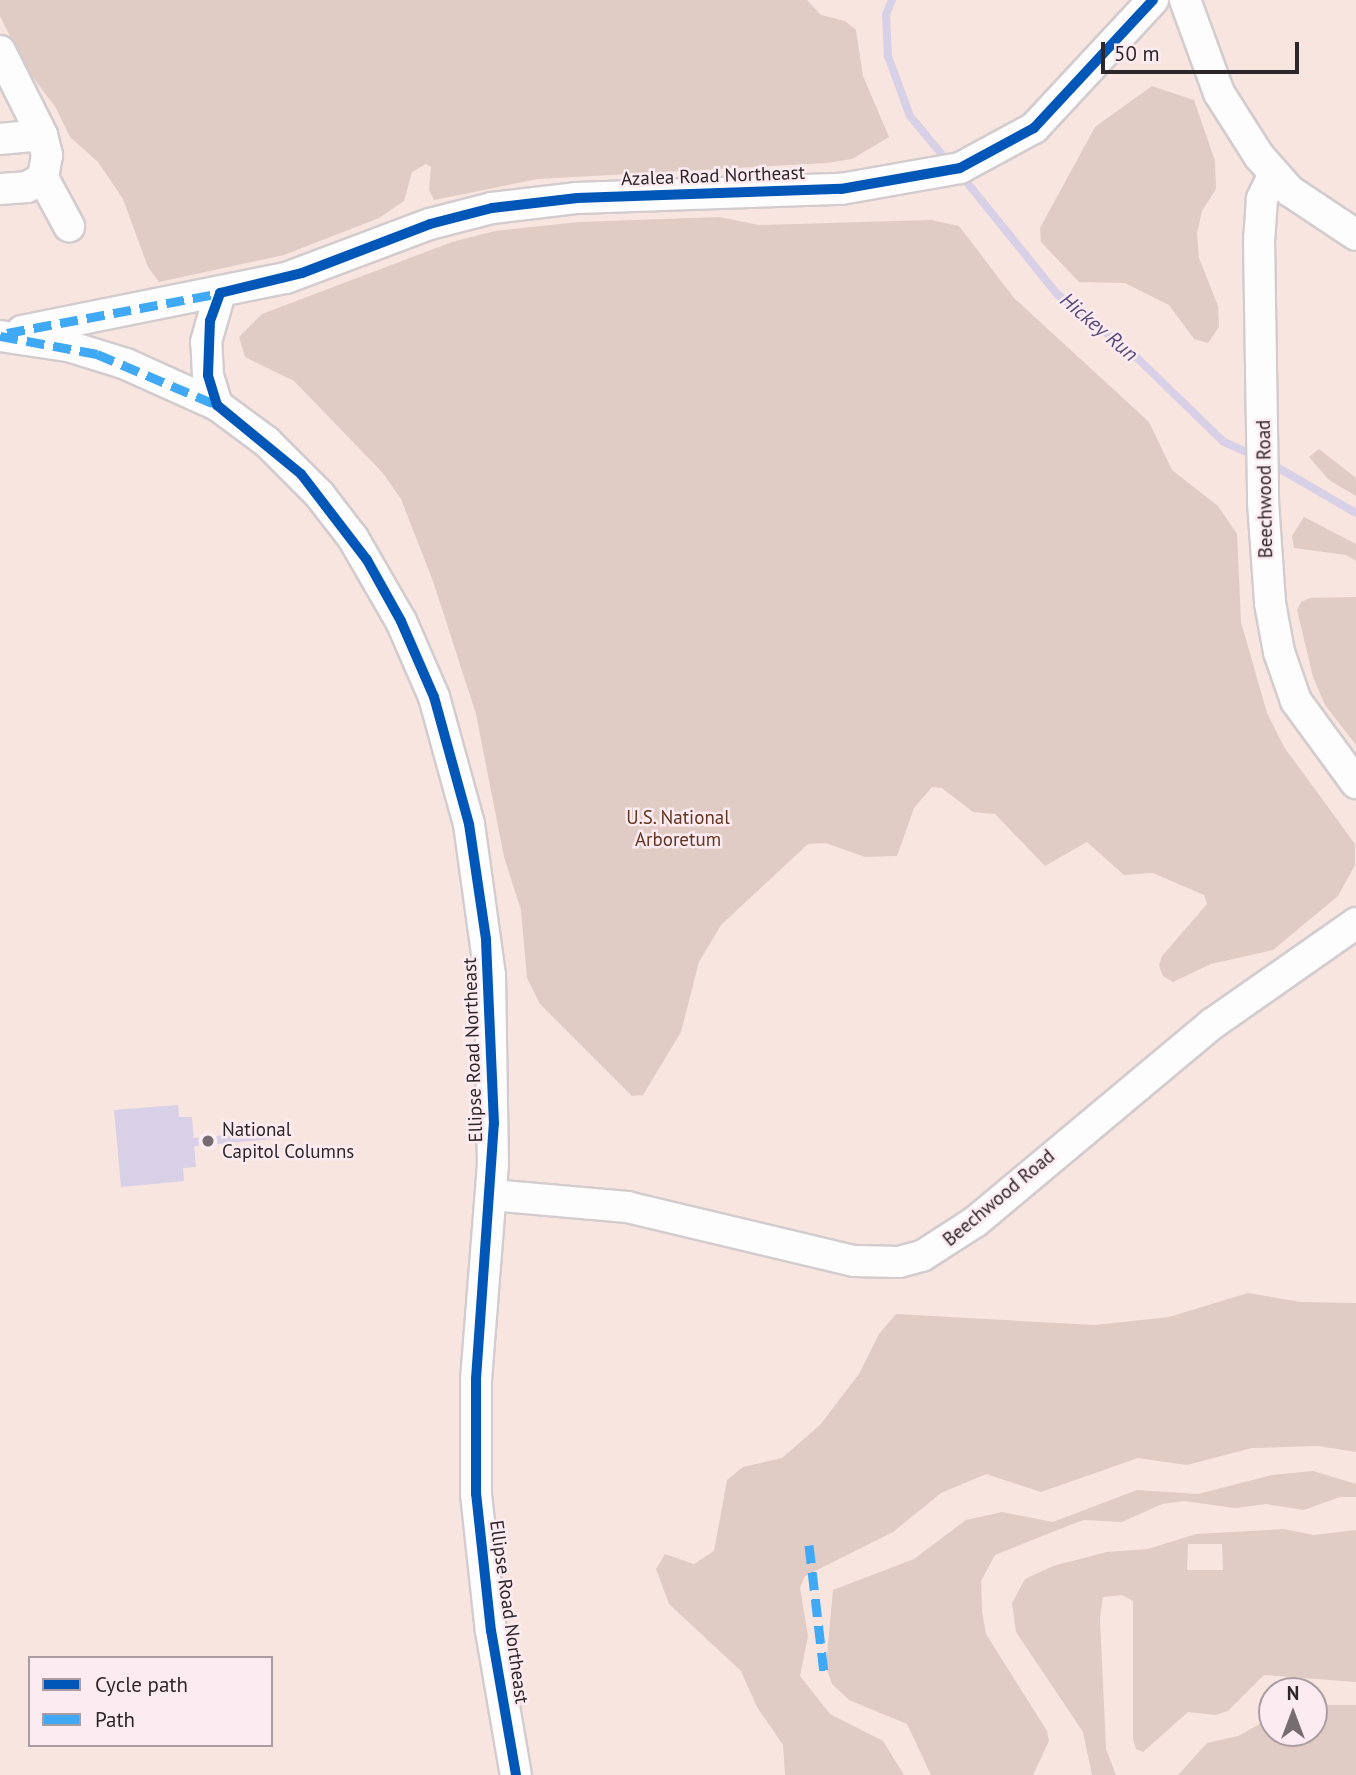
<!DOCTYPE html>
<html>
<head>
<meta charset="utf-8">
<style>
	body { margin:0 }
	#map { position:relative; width:1356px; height:1775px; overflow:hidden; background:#f9eff3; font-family:"PT Sans",sans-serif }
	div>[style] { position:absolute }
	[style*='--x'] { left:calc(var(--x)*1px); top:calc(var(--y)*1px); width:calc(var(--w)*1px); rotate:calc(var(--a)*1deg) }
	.green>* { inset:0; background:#f8e5df }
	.forest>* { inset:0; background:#e1cbc5 }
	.water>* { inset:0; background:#d8d0e7 }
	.stream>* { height:8px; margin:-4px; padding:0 4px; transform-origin:4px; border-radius:4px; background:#d8d0e7 }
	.roads { filter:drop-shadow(2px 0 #d3cccf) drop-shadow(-2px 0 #d3cccf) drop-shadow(0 2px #d3cccf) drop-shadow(0 -2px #d3cccf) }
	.minor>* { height:30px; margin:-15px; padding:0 15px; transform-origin:15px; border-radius:15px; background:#fefdfd }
	.quiet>* { height:9px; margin-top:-4.5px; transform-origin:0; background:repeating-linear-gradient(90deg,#3fa9f5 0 18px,transparent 0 27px) }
	.cycleway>* { height:10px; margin:-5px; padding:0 5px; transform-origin:5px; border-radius:5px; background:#0057b8 }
	.dots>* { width:19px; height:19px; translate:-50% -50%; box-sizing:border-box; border:4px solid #fdebf2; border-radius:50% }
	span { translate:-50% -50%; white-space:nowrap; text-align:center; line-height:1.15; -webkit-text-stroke:5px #fdebf2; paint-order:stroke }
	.street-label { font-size:19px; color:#2e272a }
	.park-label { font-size:19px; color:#62351f }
	.poi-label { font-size:19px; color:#2e272a }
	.left { translate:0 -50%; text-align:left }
	.water-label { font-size:21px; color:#594d7a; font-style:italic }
	.legend { position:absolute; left:28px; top:1656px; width:245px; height:91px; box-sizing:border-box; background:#fdebf2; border:2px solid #aa9da2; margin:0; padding:9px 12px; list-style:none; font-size:21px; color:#2e272a }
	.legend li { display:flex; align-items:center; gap:14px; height:35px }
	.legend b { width:35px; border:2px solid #aa9da2 }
	.north { position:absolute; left:1258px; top:1677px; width:70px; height:70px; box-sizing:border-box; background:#fdebf2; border:2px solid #aa9da2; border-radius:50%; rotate:0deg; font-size:19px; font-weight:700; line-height:28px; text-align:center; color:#2e272a }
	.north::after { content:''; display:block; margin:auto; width:24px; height:32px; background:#756d70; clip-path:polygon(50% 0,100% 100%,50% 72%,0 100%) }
	.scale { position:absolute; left:1101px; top:42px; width:198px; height:32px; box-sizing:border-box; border:4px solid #2e272a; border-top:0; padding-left:9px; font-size:21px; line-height:24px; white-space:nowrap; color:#2e272a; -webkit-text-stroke:5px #fdebf2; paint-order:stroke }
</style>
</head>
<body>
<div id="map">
	<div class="green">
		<i style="clip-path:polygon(evenodd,0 0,1356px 0,1356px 1775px,0 1775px,0 0,30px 1658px,271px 1658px,271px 1745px,30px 1745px,30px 1658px,0 0,1272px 1691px,1314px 1691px,1314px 1733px,1272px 1733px,1272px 1691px)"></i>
	</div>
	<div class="forest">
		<i style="clip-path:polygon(0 0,807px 0,821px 15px,845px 21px,856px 30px,863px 76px,889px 137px,852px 159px,827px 163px,538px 179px,434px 200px,429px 190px,431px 167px,426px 164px,412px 172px,404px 201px,379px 218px,284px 255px,159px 282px,148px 267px,123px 199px,98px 162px,70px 137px,56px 108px,26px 68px,0 16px)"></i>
		<i style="clip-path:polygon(1152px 86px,1194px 100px,1215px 161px,1216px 189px,1202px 211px,1197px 233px,1199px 258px,1218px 306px,1219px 327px,1208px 343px,1194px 339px,1169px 305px,1125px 283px,1079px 282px,1041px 242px,1040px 228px,1095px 127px)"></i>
		<i style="clip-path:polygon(719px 217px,759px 225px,931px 220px,959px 226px,1014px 298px,1149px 422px,1172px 470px,1218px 506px,1237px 534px,1241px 622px,1267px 713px,1284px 747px,1355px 844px,1355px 865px,1338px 896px,1273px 950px,1211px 964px,1173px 982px,1163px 976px,1159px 966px,1162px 956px,1207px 904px,1204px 895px,1153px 873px,1124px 875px,1087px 842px,1045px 866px,995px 814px,973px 812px,942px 788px,932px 787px,914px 808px,897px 856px,865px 857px,826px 843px,808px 844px,721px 925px,699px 962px,681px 1032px,643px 1095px,632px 1096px,540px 1004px,527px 978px,521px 910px,504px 857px,476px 714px,433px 581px,401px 499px,382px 472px,294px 381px,245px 357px,239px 337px,262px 314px,452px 242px,495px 231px,579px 222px)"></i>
		<i style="clip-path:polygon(1319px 449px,1356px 478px,1356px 496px,1329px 480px,1309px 457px)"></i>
		<i style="clip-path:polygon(1304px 517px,1356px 544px,1356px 561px,1346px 555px,1294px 548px,1292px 536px)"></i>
		<i style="clip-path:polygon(1356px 597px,1356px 745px,1325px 705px,1313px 677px,1297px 610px,1301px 602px,1310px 598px)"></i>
		<i style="clip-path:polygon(1248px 1293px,1301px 1302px,1356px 1303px,1356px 1452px,1318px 1446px,1252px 1448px,1187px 1465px,1138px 1458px,1041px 1492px,986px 1474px,941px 1493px,893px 1532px,805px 1576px,800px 1588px,808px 1636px,800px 1676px,830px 1714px,883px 1741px,904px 1775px,785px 1775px,783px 1745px,757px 1707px,741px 1671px,669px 1604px,656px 1569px,665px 1554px,694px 1564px,714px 1551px,727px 1480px,743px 1467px,782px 1458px,820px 1425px,859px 1374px,879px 1334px,896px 1314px,1095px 1325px,1169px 1317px)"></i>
		<i style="clip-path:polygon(1313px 1471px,1356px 1484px,1356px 1497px,1340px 1497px,1304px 1510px,1266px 1504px,1235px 1508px,1184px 1501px,1162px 1504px,1122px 1522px,1084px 1520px,1070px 1525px,995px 1555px,981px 1581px,982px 1611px,986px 1634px,1047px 1731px,1049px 1741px,1033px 1775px,931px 1775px,907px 1724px,849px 1700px,832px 1684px,826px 1666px,833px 1590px,914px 1559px,966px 1520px,1002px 1512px,1053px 1522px,1137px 1490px,1198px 1494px,1272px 1475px)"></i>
		<i style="clip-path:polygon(evenodd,1283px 1529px,1314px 1535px,1356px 1530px,1356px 1682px,1264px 1675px,1228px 1711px,1215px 1715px,1188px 1712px,1143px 1752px,1136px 1749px,1133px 1739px,1133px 1601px,1122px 1595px,1103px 1597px,1100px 1618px,1106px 1749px,1116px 1775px,1092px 1775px,1083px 1732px,1016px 1632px,1012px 1603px,1025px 1579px,1053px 1566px,1107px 1552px,1148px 1549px,1196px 1534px,1283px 1529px,1188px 1544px,1222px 1544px,1223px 1570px,1187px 1570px,1188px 1544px)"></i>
		<i style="clip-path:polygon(1314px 1705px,1356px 1705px,1356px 1775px,1178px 1775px,1207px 1743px,1238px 1736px,1272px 1717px,1272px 1733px,1314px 1733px)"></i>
	</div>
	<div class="water">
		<i style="clip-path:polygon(178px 1105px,179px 1117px,192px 1117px,196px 1167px,183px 1168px,184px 1181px,121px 1187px,114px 1110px)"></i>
	</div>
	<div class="stream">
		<i style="--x:892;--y:0;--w:16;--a:112"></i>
		<i style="--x:886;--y:15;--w:41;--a:87.2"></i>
		<i style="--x:888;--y:56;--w:64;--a:69.9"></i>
		<i style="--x:910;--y:116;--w:61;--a:50.3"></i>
		<i style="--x:961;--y:175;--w:153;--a:51.1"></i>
		<i style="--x:1057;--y:294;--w:94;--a:38.1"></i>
		<i style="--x:1131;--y:352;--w:129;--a:44.1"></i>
		<i style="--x:1224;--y:442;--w:34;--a:24"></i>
		<i style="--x:1270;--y:463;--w:99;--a:30.2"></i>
		<i style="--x:194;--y:1142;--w:78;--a:-5.1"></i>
	</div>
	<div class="roads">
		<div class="minor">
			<i style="--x:1185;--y:0;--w:99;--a:69.9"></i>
			<i style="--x:1219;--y:93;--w:75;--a:57.6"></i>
			<i style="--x:1259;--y:156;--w:47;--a:48.5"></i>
			<i style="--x:1290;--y:191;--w:79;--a:33.7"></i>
			<i style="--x:0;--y:51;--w:94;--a:63.4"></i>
			<i style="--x:42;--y:135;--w:21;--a:76"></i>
			<i style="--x:47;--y:155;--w:23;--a:100"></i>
			<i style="--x:43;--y:178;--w:55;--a:61.6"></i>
			<i style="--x:0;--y:139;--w:42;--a:-5.4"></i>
			<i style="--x:1274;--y:174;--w:28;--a:116"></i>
			<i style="--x:1262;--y:199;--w:39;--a:94"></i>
			<i style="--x:1259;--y:238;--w:264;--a:89.1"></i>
			<i style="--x:1263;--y:502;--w:101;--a:86"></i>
			<i style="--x:1270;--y:603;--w:50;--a:79.6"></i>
			<i style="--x:1279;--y:652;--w:52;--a:70.9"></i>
			<i style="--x:1296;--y:701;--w:102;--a:53.8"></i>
			<i style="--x:0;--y:189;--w:27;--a:-4"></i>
			<i style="--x:27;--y:187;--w:18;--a:-29"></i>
			<i style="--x:22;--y:331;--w:269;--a:-11.4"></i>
			<i style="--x:286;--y:278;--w:154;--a:-20.6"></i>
			<i style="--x:430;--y:224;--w:64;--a:-14.5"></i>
			<i style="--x:492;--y:208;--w:86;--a:-6.7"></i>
			<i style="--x:577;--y:198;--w:264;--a:-2"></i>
			<i style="--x:841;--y:189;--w:121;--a:-10"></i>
			<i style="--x:960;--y:168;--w:84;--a:-28.4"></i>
			<i style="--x:1034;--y:128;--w:175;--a:-47.1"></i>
			<i style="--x:0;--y:336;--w:69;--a:8.4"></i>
			<i style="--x:68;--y:346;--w:61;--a:17.2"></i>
			<i style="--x:126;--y:364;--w:100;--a:24.3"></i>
			<i style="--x:217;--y:405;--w:62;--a:36.5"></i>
			<i style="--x:267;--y:442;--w:74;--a:45"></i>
			<i style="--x:319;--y:494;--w:56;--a:52.3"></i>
			<i style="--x:353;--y:538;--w:96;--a:60"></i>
			<i style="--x:401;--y:621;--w:83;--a:66.5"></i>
			<i style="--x:434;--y:697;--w:132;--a:74.6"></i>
			<i style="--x:469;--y:824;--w:153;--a:82.1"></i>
			<i style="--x:490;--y:976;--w:188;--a:89.1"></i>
			<i style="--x:493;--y:1164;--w:216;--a:94.5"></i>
			<i style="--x:476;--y:1379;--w:115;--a:90"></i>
			<i style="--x:476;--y:1494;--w:138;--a:83.8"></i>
			<i style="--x:491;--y:1631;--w:146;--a:80.2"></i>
			<i style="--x:217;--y:405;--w:31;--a:-107"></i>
			<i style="--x:208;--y:375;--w:33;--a:-93"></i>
			<i style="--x:206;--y:342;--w:51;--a:-74.1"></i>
			<i style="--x:491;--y:1195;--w:137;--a:5"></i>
			<i style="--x:627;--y:1207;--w:233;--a:13.4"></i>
			<i style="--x:854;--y:1261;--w:45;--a:1.3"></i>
			<i style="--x:899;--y:1262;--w:24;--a:-15"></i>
			<i style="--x:922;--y:1256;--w:63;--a:-32.7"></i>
			<i style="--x:975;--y:1222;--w:309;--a:-39.9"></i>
			<i style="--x:1212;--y:1024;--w:176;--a:-35"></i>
		</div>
	</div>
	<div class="quiet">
		<i style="--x:7;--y:333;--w:217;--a:-10.6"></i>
		<i style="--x:0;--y:336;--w:99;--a:10.5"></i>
		<i style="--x:97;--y:354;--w:130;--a:23"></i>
		<i style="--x:809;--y:1545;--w:129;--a:83.3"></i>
	</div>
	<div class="cycleway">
		<i style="--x:516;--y:1775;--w:146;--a:-99.8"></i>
		<i style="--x:491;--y:1631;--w:138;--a:-96.2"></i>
		<i style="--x:476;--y:1494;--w:115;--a:-90"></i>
		<i style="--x:476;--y:1379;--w:256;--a:-86"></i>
		<i style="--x:494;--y:1124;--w:185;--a:-92.5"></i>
		<i style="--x:486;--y:939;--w:116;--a:-98.4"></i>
		<i style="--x:469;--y:824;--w:132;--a:-105.4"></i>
		<i style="--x:434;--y:697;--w:83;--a:-113.5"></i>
		<i style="--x:401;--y:621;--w:70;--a:-119.1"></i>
		<i style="--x:367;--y:560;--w:108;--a:-127.5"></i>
		<i style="--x:301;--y:474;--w:109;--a:-140.6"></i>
		<i style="--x:217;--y:405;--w:31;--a:-107"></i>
		<i style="--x:208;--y:375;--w:54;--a:-87.9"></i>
		<i style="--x:210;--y:321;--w:30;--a:-70"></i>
		<i style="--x:220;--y:293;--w:84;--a:-13.7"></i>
		<i style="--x:302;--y:273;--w:137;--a:-20.9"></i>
		<i style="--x:430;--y:224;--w:64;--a:-14.5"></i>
		<i style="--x:492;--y:208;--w:86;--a:-6.7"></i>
		<i style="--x:577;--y:198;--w:264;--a:-2"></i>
		<i style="--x:841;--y:189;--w:121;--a:-10"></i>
		<i style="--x:960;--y:168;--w:84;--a:-28.4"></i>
		<i style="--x:1034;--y:128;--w:175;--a:-47.1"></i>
	</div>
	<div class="dots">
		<i style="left:208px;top:1141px;background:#756d70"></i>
	</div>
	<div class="street-label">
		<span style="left:713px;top:176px;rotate:-2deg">Azalea Road Northeast</span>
		<span style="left:1265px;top:489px;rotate:-91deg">Beechwood Road</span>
		<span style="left:473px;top:1050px;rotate:-92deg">Ellipse Road Northeast</span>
		<span style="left:999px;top:1198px;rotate:-40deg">Beechwood Road</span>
		<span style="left:509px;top:1612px;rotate:82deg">Ellipse Road Northeast</span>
	</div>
	<div class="park-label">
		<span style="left:678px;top:829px">U.S. National<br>Arboretum</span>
	</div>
	<div class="poi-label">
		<span class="left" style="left:222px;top:1141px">National<br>Capitol Columns</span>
	</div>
	<div class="water-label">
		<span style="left:1099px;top:327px;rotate:40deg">Hickey Run</span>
	</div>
	<ul class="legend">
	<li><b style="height:9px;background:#0057b8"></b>Cycle path</li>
	<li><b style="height:9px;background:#3fa9f5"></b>Path</li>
	</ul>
	<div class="north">N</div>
	<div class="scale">50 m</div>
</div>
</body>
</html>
